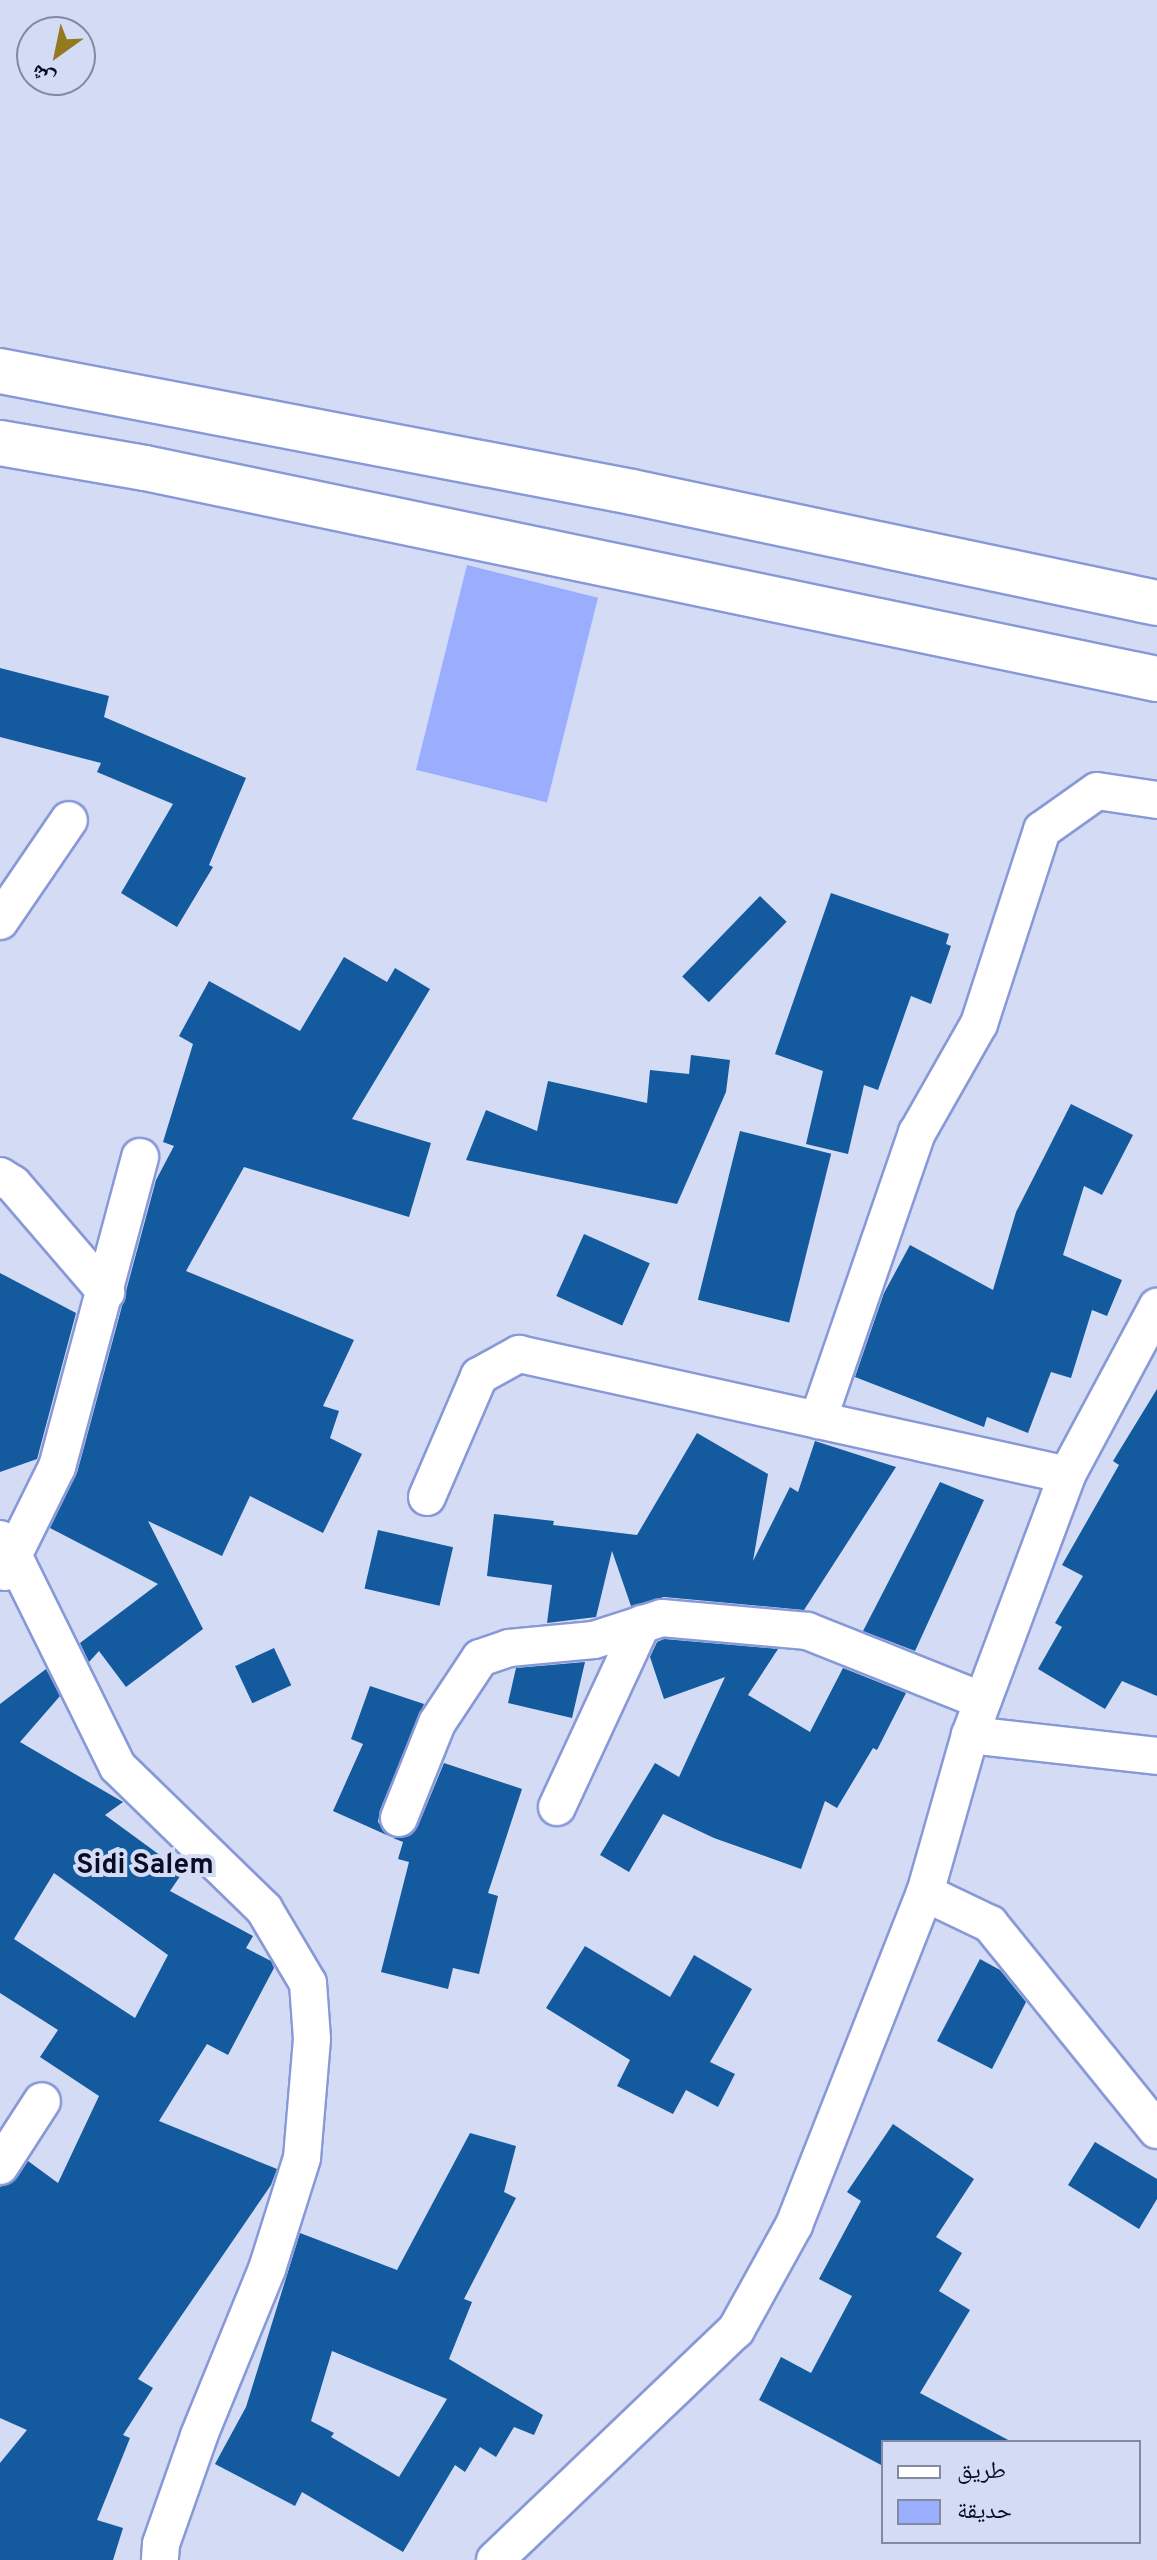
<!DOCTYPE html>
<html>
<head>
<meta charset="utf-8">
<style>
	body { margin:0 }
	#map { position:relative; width:1157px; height:2560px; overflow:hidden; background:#d3dbf5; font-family:Overpass,"Noto Naskh Arabic",sans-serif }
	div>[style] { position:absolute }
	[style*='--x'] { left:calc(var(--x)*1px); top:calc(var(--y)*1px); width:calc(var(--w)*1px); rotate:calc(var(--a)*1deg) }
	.green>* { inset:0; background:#9aaefd; transform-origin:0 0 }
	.building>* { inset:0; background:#135a9e; transform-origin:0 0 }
	.roads { filter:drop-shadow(2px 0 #8899d7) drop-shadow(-2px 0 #8899d7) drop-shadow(0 2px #8899d7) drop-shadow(0 -2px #8899d7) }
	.street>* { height:36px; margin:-18px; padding:0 18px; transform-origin:18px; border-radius:18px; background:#fff }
	.highway>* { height:44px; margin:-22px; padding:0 22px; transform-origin:22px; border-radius:22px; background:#fff }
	span { translate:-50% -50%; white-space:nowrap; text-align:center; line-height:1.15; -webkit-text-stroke:8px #d3dbf5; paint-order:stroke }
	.quarter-label { font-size:28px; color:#090d24; font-weight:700 }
	.legend { position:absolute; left:881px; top:2440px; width:260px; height:104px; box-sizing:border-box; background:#d3dbf5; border:2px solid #8289a1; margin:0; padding:10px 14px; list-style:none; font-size:24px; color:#090d24 }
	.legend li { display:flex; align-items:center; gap:16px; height:40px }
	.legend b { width:40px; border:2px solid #8289a1 }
	.north { position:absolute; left:16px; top:16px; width:80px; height:80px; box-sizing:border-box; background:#d3dbf5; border:2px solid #8289a1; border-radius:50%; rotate:213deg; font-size:22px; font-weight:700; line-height:32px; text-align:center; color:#090d24 }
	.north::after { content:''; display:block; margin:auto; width:28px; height:36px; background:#937a20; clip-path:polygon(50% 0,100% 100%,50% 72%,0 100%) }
</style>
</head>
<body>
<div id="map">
	<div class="green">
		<i style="left:467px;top:565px;width:135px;height:211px;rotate:14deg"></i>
	</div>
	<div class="building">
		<i style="clip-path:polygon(0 668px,109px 696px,104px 717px,246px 778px,209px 865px,213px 867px,177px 927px,121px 893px,173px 804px,97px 772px,101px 763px,0 737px)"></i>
		<i style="clip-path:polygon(831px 893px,949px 934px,946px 944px,951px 946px,931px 1004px,911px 996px,878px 1090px,864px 1085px,848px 1154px,806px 1144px,823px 1071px,775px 1054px)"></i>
		<i style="left:760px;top:896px;width:37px;height:112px;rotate:44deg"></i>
		<i style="clip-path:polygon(344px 957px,387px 982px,395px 968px,430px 989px,352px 1119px,431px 1143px,409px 1217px,244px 1167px,186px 1271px,354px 1340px,323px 1406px,339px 1411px,330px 1438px,362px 1454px,323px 1533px,250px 1496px,222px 1556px,148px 1521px,203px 1629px,126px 1687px,99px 1651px,89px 1662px,80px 1643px,158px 1584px,50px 1528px,77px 1473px,156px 1180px,174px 1146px,163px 1142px,193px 1044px,179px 1036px,209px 981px,300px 1031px)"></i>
		<i style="clip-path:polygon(691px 1055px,730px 1060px,726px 1092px,677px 1204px,466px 1160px,486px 1110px,537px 1131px,548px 1081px,647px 1103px,650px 1070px,689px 1074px)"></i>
		<i style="clip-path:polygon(1071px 1104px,1133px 1135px,1102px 1195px,1084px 1186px,1063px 1255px,1122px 1280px,1107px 1316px,1092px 1310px,1071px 1378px,1051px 1372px,1028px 1433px,987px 1417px,984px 1427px,855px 1377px,884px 1293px,910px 1245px,993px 1290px,1016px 1212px)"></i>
		<i style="left:740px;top:1131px;width:94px;height:174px;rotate:14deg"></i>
		<i style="left:584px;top:1234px;width:72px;height:68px;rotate:24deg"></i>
		<i style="clip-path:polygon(0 1273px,76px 1313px,37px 1459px,0 1472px)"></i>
		<i style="clip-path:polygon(1157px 1389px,1157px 1696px,1122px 1681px,1105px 1709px,1038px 1669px,1062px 1627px,1055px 1623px,1083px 1576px,1062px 1565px,1119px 1465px,1113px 1461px)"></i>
		<i style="clip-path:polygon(697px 1433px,768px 1474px,753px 1561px,790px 1487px,798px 1492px,815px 1441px,896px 1467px,804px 1610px,664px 1597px,631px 1606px,612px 1551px,596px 1617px,547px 1623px,552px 1585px,487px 1576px,494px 1514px,554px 1521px,553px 1525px,637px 1535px)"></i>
		<i style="clip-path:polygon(940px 1482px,984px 1500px,915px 1651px,863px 1631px)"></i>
		<i style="left:378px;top:1530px;width:77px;height:60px;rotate:13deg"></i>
		<i style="clip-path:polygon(664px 1639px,778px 1649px,748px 1695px,810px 1732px,843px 1668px,906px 1693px,877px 1750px,873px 1748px,837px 1808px,825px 1801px,801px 1869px,714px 1838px,663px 1814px,629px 1872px,600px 1855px,655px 1763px,679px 1777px,725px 1677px,664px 1699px,650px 1657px,657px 1642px)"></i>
		<i style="left:274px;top:1648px;width:41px;height:43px;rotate:65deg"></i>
		<i style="clip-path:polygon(585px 1662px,572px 1718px,508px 1703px,516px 1668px)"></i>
		<i style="clip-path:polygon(evenodd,46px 1669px,60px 1696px,20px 1742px,123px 1802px,105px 1815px,183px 1872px,170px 1891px,253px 1936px,246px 1948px,271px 1961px,274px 1968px,228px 2055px,207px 2044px,159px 2121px,277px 2169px,271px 2185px,138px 2379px,153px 2388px,123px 2435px,130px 2438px,97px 2520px,123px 2528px,113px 2560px,0 2560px,0 2463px,27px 2430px,0 2418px,0 2187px,17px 2178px,28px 2161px,58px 2183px,99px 2096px,40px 2057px,58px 2030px,0 1993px,0 1704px,46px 1669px,54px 1873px,168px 1955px,135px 2018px,14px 1939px,54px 1873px)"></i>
		<i style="clip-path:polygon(370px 1686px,424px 1704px,380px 1810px,378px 1822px,389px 1836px,333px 1811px,363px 1744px,351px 1739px)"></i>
		<i style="clip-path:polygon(444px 1763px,522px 1789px,488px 1893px,498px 1896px,479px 1974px,453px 1968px,448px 1989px,381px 1972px,409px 1862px,398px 1859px,403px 1842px,393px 1838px,411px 1835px,418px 1826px)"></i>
		<i style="clip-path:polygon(585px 1946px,670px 1997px,694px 1955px,752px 1989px,710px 2062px,735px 2074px,718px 2107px,686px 2090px,673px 2114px,617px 2086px,630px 2060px,546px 2008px)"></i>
		<i style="clip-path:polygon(980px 1959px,1000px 1970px,1026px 2002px,992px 2069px,937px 2041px)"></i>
		<i style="clip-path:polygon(893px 2124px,974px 2179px,936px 2237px,962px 2253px,939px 2291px,970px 2310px,920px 2393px,1012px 2442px,883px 2442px,883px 2466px,759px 2400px,781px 2357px,811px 2373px,852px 2296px,819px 2279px,861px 2201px,847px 2192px)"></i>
		<i style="clip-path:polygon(evenodd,470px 2133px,516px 2146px,504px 2192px,516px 2198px,464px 2299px,472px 2302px,449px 2359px,543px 2415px,534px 2435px,514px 2427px,496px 2457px,480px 2447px,465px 2472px,455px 2465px,403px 2552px,302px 2492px,295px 2506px,215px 2464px,246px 2407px,300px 2233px,397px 2270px,470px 2133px,332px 2351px,447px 2399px,399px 2477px,331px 2437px,334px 2433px,311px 2421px,332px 2351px)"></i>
		<i style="clip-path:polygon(1095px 2142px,1157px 2179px,1157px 2199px,1139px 2229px,1068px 2185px)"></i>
	</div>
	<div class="roads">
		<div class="street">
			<i style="--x:0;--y:921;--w:122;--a:-55.7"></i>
			<i style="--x:0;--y:1176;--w:15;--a:32"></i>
			<i style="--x:13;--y:1184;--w:143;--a:49.3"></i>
			<i style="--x:818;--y:1420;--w:304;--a:-71"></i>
			<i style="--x:917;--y:1133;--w:125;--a:-60.4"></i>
			<i style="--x:979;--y:1024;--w:204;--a:-72"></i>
			<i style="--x:1042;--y:830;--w:67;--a:-35.3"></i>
			<i style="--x:1097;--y:791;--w:61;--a:8.5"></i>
			<i style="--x:427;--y:1497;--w:132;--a:-66.7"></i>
			<i style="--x:479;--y:1376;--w:46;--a:-28.8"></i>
			<i style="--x:519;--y:1354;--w:561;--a:12.45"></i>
			<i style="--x:0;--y:1539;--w:23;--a:52"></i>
			<i style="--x:14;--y:1557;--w:234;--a:63.7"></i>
			<i style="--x:118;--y:1767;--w:204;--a:44.2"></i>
			<i style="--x:264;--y:1909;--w:86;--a:59.3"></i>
			<i style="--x:308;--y:1983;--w:56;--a:85.9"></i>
			<i style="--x:312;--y:2039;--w:119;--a:94.8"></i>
			<i style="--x:302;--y:2158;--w:116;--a:107.5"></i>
			<i style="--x:267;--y:2269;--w:180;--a:112.2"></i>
			<i style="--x:199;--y:2436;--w:114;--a:109.4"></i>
			<i style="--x:161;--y:2544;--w:16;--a:94"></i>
			<i style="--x:5;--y:1572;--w:117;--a:-63.7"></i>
			<i style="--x:57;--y:1467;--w:321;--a:-75"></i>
			<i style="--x:970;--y:1735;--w:188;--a:6.4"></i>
			<i style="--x:557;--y:1807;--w:202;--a:-65.1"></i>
			<i style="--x:399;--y:1818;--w:102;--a:-68.2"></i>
			<i style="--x:437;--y:1723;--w:78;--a:-56.5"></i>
			<i style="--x:480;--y:1658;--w:31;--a:-19"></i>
			<i style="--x:509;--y:1648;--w:85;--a:-5.4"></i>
			<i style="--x:594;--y:1640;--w:71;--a:-17.9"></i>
			<i style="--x:662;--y:1618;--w:146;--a:5.1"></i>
			<i style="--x:807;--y:1631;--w:189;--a:21.7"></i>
			<i style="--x:925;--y:1893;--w:72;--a:25.5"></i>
			<i style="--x:990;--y:1924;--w:265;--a:51"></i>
			<i style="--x:0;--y:2166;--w:77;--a:-57.1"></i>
			<i style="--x:495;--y:2560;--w:333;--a:-43.7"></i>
			<i style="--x:736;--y:2330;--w:120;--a:-61.1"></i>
			<i style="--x:794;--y:2225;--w:357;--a:-68.5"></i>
			<i style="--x:925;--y:1893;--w:164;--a:-74.1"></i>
			<i style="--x:970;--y:1735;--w:278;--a:-69.5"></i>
			<i style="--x:1067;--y:1475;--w:191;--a:-61.8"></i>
		</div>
		<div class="highway">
			<i style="--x:0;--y:371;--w:643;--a:10.84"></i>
			<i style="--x:632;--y:492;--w:537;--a:11.94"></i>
			<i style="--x:0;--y:443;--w:147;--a:9.8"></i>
			<i style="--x:145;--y:468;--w:1034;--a:11.78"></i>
		</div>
	</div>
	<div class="quarter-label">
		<span style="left:145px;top:1866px">Sidi Salem</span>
	</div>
	<ul class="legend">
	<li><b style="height:10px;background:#fff"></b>طريق</li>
	<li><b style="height:22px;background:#9aaefd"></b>حديقة</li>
	</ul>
	<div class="north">ش</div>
</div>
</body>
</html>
